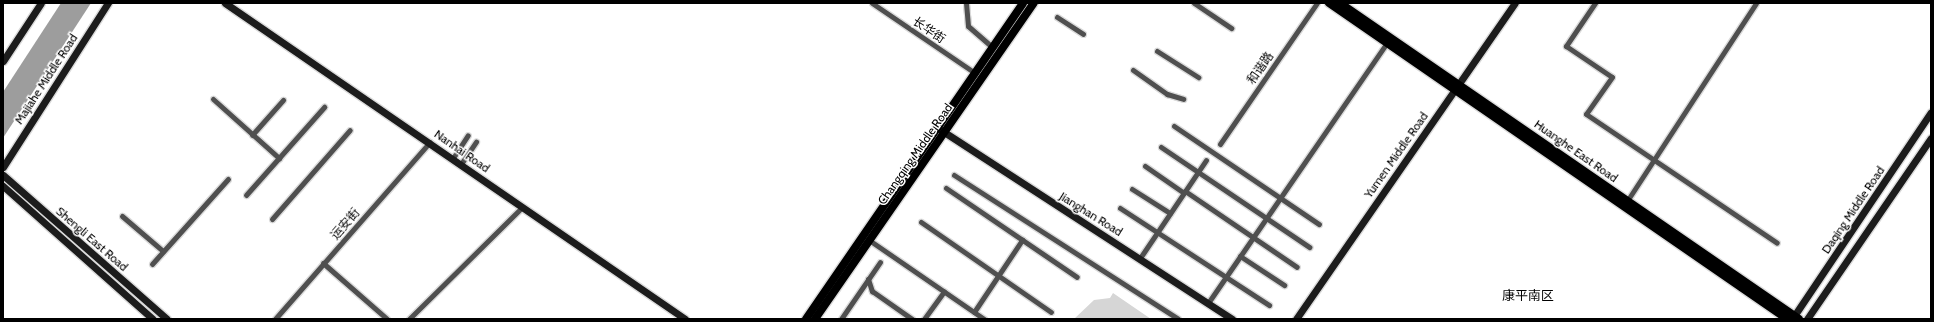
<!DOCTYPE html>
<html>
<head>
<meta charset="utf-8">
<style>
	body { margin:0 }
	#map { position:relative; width:1934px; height:322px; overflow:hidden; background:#fff; font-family:Cabin,"Noto Sans SC",sans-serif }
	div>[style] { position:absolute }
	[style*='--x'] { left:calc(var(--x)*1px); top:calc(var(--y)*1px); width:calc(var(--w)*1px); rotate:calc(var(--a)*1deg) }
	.green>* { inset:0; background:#d6d6d6 }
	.water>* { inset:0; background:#9d9d9d }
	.roads { filter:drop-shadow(1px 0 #dbdbdb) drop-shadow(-1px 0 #dbdbdb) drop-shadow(0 1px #dbdbdb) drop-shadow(0 -1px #dbdbdb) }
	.street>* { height:5px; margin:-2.5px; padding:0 2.5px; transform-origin:2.5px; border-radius:2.5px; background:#4f4f4f }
	.secondary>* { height:7px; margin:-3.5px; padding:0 3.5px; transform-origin:3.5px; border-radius:3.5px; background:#1c1c1c }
	.primary>* { height:8px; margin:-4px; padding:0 4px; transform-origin:4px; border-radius:4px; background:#000 }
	span { translate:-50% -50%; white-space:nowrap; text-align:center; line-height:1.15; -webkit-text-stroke:3px #fff; paint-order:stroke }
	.street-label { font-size:12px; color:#000 }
	.neighbourhood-label { font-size:13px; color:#000 }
	.frame { position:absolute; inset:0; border:4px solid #000; pointer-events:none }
</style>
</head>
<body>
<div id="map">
	<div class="green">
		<i style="clip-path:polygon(1113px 293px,1151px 319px,1074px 319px,1094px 300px,1110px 298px)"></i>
	</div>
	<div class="water">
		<i style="clip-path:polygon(61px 3px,91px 3px,3px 138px,3px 92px)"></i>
	</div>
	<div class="roads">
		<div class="street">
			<i style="--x:872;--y:3;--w:125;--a:34.2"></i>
			<i style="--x:966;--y:3;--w:23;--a:85"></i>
			<i style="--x:968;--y:26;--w:32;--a:41"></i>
			<i style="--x:1194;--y:3;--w:45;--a:34"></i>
			<i style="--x:1595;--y:3;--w:52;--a:124"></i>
			<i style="--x:1566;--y:46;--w:55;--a:34"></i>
			<i style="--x:1612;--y:77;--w:45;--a:125.1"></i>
			<i style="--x:1586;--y:114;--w:230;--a:34"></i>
			<i style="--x:1057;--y:17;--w:31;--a:33"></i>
			<i style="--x:1157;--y:51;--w:49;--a:32.4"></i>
			<i style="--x:1133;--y:70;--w:42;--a:35.2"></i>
			<i style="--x:1167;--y:94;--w:17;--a:17"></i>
			<i style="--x:213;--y:99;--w:89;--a:41.8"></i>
			<i style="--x:1174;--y:126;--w:175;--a:34.1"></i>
			<i style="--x:252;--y:135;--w:47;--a:-48.5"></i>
			<i style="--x:1220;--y:144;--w:171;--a:-55.5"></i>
			<i style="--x:1161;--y:147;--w:179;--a:34"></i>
			<i style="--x:453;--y:158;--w:27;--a:-57"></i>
			<i style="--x:461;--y:164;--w:27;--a:-56"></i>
			<i style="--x:1145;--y:166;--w:47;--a:34.7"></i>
			<i style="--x:954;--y:175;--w:266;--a:32.7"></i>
			<i style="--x:946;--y:188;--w:158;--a:34.2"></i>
			<i style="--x:1132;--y:189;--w:45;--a:32.3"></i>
			<i style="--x:1185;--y:191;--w:135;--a:34.2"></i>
			<i style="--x:246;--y:195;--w:118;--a:-48.4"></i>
			<i style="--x:1627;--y:201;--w:236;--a:-56.9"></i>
			<i style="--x:1120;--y:208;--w:178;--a:33.1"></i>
			<i style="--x:122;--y:216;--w:54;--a:40.5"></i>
			<i style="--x:272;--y:219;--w:118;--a:-48.8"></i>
			<i style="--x:921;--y:222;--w:158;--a:34.7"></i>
			<i style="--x:869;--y:240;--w:140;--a:34.5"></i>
			<i style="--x:1240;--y:256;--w:53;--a:33.4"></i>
			<i style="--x:1140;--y:258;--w:118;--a:-56"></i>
			<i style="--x:323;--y:263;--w:85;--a:41.2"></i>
			<i style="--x:152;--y:264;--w:114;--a:-48.2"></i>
			<i style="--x:868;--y:279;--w:13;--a:72"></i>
			<i style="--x:872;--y:291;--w:49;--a:35"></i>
			<i style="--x:1208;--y:303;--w:316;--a:-55.5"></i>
			<i style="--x:974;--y:312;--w:87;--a:-56.3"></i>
			<i style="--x:275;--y:319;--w:235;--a:-48.8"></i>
			<i style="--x:409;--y:319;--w:159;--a:-44.7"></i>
			<i style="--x:841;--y:319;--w:69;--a:-55.6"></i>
			<i style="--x:924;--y:319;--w:34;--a:-54"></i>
		</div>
		<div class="secondary">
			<i style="--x:225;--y:3;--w:558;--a:34.49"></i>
			<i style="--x:3;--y:61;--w:69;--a:-56.8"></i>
			<i style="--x:941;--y:130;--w:347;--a:33"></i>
			<i style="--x:3;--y:167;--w:195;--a:-57.4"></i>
			<i style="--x:3;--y:175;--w:218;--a:41.3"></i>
			<i style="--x:3;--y:186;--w:200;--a:41.6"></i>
			<i style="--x:1296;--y:319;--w:384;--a:-55.3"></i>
			<i style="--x:1792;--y:319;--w:249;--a:-56.1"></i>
			<i style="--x:1807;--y:319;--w:219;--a:-55.6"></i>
		</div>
		<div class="primary">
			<i style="--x:1329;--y:3;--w:556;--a:34.6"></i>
			<i style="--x:1340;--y:3;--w:557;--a:34.55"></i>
			<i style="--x:806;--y:319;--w:383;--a:-55.5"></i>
			<i style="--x:815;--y:319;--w:384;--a:-55.3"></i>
		</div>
	</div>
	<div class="street-label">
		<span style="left:929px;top:30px;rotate:34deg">长华街</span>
		<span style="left:1260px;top:68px;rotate:-55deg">和谐路</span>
		<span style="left:46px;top:79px;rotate:-57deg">Majiahe Middle Road</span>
		<span style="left:462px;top:151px;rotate:35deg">Nanhai Road</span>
		<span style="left:1576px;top:151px;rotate:35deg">Huanghe East Road</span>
		<span style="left:915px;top:154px;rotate:-55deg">Changqing Middle Road</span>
		<span style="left:1396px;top:155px;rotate:-55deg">Yumen Middle Road</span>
		<span style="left:1853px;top:210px;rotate:-56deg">Daqing Middle Road</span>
		<span style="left:1091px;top:214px;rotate:32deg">Jianghan Road</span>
		<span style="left:345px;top:224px;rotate:-49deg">运安街</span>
		<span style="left:92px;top:239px;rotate:41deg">Shengli East Road</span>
	</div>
	<div class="neighbourhood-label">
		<span style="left:1528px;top:295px">康平南区</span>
	</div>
	<div class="frame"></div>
</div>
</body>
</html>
